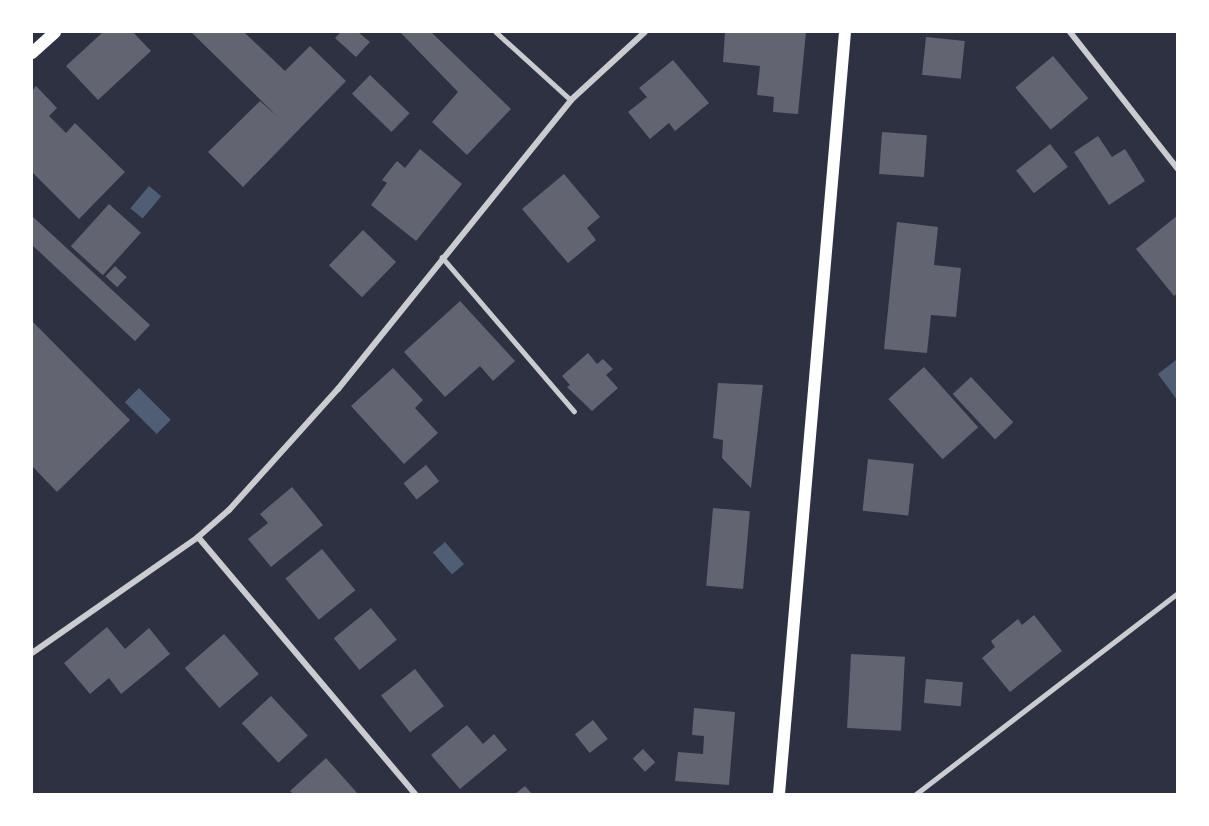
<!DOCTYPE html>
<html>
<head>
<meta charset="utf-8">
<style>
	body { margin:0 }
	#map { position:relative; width:1209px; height:826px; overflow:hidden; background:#2d3142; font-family:Lato,sans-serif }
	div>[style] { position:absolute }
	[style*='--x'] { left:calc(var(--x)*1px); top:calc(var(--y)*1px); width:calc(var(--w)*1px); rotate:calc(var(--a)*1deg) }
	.water>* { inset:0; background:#4f5d75; transform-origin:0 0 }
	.building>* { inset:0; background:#626471; transform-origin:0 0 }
	.service>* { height:4.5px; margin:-2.25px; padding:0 2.25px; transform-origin:2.25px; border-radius:2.25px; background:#caccd0 }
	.minor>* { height:6px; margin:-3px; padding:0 3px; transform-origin:3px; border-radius:3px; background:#caccd0 }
	.secondary>* { height:12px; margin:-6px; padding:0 6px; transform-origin:6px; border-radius:6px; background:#fff }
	span { translate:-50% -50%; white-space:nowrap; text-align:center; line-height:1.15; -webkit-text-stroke:5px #fff; paint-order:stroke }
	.frame { position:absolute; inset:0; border:33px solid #fff; pointer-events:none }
</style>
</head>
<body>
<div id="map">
	<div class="water">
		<i style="left:149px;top:186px;width:16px;height:29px;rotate:40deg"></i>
		<i style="clip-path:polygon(1176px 360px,1178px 362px,1177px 400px,1158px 374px)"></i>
		<i style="left:139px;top:388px;width:45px;height:20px;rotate:45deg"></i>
		<i style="left:445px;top:542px;width:29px;height:16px;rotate:49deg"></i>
	</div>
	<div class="building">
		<i style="clip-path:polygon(103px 32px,133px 32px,151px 51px,98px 100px,66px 66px)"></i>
		<i style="clip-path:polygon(191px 32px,244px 32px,285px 71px,310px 46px,346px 81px,243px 187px,208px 152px,260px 101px,278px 117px)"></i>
		<i style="clip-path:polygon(341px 32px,358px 32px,370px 42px,356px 57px,335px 38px)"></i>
		<i style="clip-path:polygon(400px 32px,431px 32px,511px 109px,467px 155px,432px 122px,458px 92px)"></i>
		<i style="clip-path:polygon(725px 32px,806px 32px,798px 114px,773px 112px,774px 97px,757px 95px,760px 66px,723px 62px)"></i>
		<i style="left:926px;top:37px;width:39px;height:38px;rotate:6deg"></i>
		<i style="left:1053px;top:56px;width:55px;height:49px;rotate:50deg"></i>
		<i style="clip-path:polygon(673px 60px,709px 103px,675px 131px,669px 123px,650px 139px,628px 112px,647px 97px,639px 88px)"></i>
		<i style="left:370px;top:75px;width:55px;height:26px;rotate:44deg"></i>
		<i style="clip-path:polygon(36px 86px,57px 108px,49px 116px,66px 133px,75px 123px,125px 172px,79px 219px,32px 172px,32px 91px)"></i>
		<i style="left:882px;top:132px;width:45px;height:42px;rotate:4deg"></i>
		<i style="clip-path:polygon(1098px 136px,1112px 157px,1125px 149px,1145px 181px,1109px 205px,1074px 152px)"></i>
		<i style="left:1050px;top:144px;width:29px;height:43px;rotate:52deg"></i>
		<i style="clip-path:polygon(420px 149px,462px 184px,416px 241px,371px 205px,387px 183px,382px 180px,397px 161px,405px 168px)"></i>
		<i style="clip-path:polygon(564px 174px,600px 217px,587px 228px,596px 240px,568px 263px,522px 209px)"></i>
		<i style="left:109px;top:204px;width:43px;height:57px;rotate:42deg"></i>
		<i style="clip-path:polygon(1178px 215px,1178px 293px,1174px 296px,1136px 249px)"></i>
		<i style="clip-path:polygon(32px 216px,150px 325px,135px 341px,32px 245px)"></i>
		<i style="clip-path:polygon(897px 222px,938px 227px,934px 265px,961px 268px,956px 317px,931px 315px,927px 353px,884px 349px)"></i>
		<i style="left:363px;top:230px;width:46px;height:49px;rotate:44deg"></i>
		<i style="left:115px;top:266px;width:16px;height:14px;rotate:43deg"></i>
		<i style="clip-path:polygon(460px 301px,515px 361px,493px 381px,480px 366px,445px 397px,404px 352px)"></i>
		<i style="clip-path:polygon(32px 321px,130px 420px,57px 492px,32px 466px)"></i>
		<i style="clip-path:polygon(588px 353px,597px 364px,603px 359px,613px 369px,606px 375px,618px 388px,592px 411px,567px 387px,570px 385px,562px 376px)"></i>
		<i style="left:924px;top:367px;width:81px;height:48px;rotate:48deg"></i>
		<i style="clip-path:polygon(393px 368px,423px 400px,415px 408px,438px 433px,404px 464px,351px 406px)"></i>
		<i style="left:971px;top:377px;width:62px;height:25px;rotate:47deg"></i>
		<i style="clip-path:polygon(718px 383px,763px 385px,751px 488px,722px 458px,723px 440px,713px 438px)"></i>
		<i style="left:868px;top:459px;width:46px;height:52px;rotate:6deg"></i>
		<i style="left:426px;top:465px;width:21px;height:29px;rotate:51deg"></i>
		<i style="clip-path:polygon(292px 487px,323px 525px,271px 567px,248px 539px,268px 523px,260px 514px)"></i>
		<i style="left:713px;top:508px;width:37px;height:78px;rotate:5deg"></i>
		<i style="left:322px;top:549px;width:53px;height:47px;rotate:51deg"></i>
		<i style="left:371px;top:608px;width:41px;height:48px;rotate:51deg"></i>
		<i style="clip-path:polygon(1034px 615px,1062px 651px,1010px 692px,982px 658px,995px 647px,991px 641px,1018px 619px,1022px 625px)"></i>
		<i style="clip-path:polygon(107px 627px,125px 649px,149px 628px,170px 654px,121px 694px,109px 678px,90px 694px,64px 663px)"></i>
		<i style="left:224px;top:634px;width:53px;height:52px;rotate:49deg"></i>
		<i style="left:851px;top:654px;width:54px;height:74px;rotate:3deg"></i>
		<i style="left:415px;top:669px;width:47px;height:43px;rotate:52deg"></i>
		<i style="left:926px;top:679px;width:37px;height:24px;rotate:5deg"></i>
		<i style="left:271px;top:696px;width:54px;height:40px;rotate:47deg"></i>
		<i style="clip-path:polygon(694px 708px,735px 712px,729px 785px,675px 781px,678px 752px,703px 754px,704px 736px,692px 735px)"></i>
		<i style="left:593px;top:720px;width:24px;height:23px;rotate:52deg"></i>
		<i style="clip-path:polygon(467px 725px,483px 744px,494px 734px,507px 750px,460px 789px,431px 755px)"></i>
		<i style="left:643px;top:749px;width:18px;height:14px;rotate:47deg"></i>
		<i style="clip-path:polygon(326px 758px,358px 794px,293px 794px,290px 791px)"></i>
		<i style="clip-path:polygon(525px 786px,532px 794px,515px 794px)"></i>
	</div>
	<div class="service">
		<i style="--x:496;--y:32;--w:101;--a:42.2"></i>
		<i style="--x:442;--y:257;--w:203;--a:49.4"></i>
		<i style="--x:916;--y:794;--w:330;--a:-37.5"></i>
	</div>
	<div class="minor">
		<i style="--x:1070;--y:32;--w:174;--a:51.8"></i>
		<i style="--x:198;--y:537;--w:336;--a:49.8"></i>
		<i style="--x:32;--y:653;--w:203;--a:-34.9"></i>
		<i style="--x:198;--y:537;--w:41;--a:-41.1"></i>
		<i style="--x:229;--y:510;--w:163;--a:-48"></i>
		<i style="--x:338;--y:389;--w:371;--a:-51.1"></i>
		<i style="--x:571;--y:100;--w:100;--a:-42.6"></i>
	</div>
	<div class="secondary">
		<i style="--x:32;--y:53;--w:31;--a:-42"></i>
		<i style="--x:779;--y:794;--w:765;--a:-85.05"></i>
	</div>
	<div class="frame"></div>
</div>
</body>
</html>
